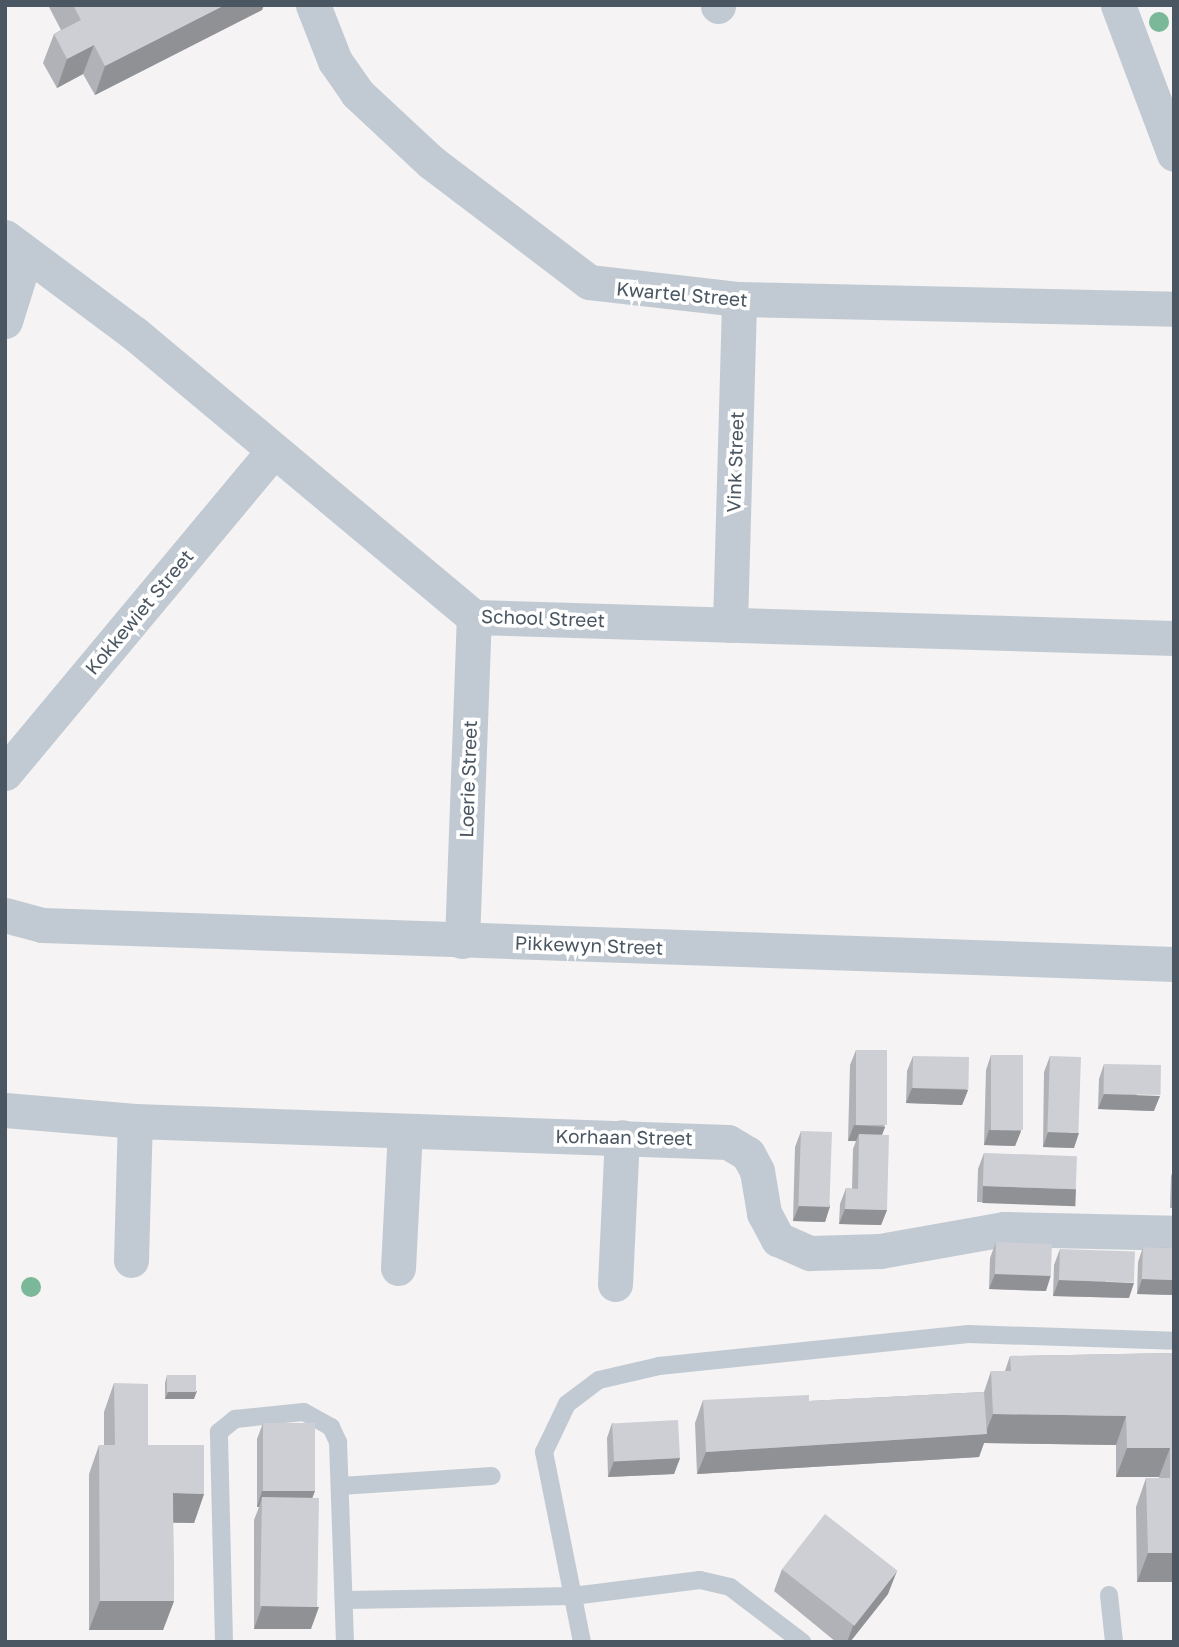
<!DOCTYPE html>
<html>
<head>
<meta charset="utf-8">
<style>
	body { margin:0 }
	#map { position:relative; width:1179px; height:1647px; overflow:hidden; background:#f5f3f3; font-family:"Golos Text",sans-serif }
	div>[style] { position:absolute }
	[style*='--x'] { left:calc(var(--x)*1px); top:calc(var(--y)*1px); width:calc(var(--w)*1px); rotate:calc(var(--a)*1deg) }
	.lane>* { height:18px; margin:-9px; padding:0 9px; transform-origin:9px; border-radius:9px; background:#c1cad2 }
	.street>* { height:35px; margin:-17.5px; padding:0 17.5px; transform-origin:17.5px; border-radius:17.5px; background:#c1cad2 }
	.trees>* { width:20px; height:20px; margin:-10px; border-radius:50%; background:#7bb799 }
	.wall>* { inset:0; background:#b0b2b7 }
	.shaded-wall>* { inset:0; background:#909195; transform-origin:0 0 }
	.building>* { inset:0; background:#cdcfd5; transform-origin:0 0 }
	span { translate:-50% -50%; white-space:nowrap; text-align:center; line-height:1.15; -webkit-text-stroke:7px #fff; paint-order:stroke }
	.street-label { font-size:19px; color:#4a5661 }
	.frame { position:absolute; inset:0; border:7px solid #4a5661; pointer-events:none }
</style>
</head>
<body>
<div id="map">
	<div class="lane">
		<i style="--x:341;--y:1486;--w:151;--a:-3.8"></i>
		<i style="--x:1109;--y:1595;--w:47;--a:83.9"></i>
		<i style="--x:346;--y:1600;--w:227;--a:-1"></i>
		<i style="--x:573;--y:1596;--w:128;--a:-7.2"></i>
		<i style="--x:700;--y:1580;--w:31;--a:13"></i>
		<i style="--x:730;--y:1587;--w:91;--a:37.4"></i>
		<i style="--x:224;--y:1642;--w:210;--a:-91.4"></i>
		<i style="--x:219;--y:1432;--w:21;--a:-39"></i>
		<i style="--x:235;--y:1419;--w:69;--a:-5.8"></i>
		<i style="--x:304;--y:1412;--w:31;--a:29"></i>
		<i style="--x:331;--y:1427;--w:17;--a:65"></i>
		<i style="--x:338;--y:1442;--w:200;--a:88"></i>
		<i style="--x:582;--y:1642;--w:194;--a:-101.3"></i>
		<i style="--x:544;--y:1452;--w:53;--a:-64.4"></i>
		<i style="--x:567;--y:1404;--w:40;--a:-37"></i>
		<i style="--x:599;--y:1380;--w:62;--a:-13.1"></i>
		<i style="--x:659;--y:1366;--w:311;--a:-5.9"></i>
		<i style="--x:968;--y:1334;--w:206;--a:1.9"></i>
	</div>
	<div class="street">
		<i style="--x:313;--y:5;--w:60;--a:68.6"></i>
		<i style="--x:335;--y:61;--w:39;--a:55"></i>
		<i style="--x:357;--y:93;--w:101;--a:43"></i>
		<i style="--x:431;--y:162;--w:198;--a:37.2"></i>
		<i style="--x:589;--y:282;--w:151;--a:6.5"></i>
		<i style="--x:739;--y:299;--w:435;--a:1.3"></i>
		<i style="--x:718;--y:5;--w:1;--a:90"></i>
		<i style="--x:1118;--y:5;--w:159;--a:69.4"></i>
		<i style="--x:5;--y:237;--w:161;--a:36.7"></i>
		<i style="--x:134;--y:333;--w:443;--a:39.9"></i>
		<i style="--x:474;--y:617;--w:700;--a:1.72"></i>
		<i style="--x:5;--y:321;--w:67;--a:-72.6"></i>
		<i style="--x:730;--y:625;--w:326;--a:-88.4"></i>
		<i style="--x:5;--y:773;--w:419;--a:-50.2"></i>
		<i style="--x:5;--y:915;--w:38;--a:15"></i>
		<i style="--x:42;--y:925;--w:1133;--a:1.97"></i>
		<i style="--x:462;--y:941;--w:324;--a:-87.9"></i>
		<i style="--x:5;--y:1110;--w:130;--a:4.8"></i>
		<i style="--x:135;--y:1121;--w:593;--a:2.03"></i>
		<i style="--x:728;--y:1142;--w:23;--a:31"></i>
		<i style="--x:748;--y:1154;--w:19;--a:62"></i>
		<i style="--x:757;--y:1171;--w:43;--a:80.5"></i>
		<i style="--x:764;--y:1213;--w:30;--a:62"></i>
		<i style="--x:778;--y:1239;--w:35;--a:24"></i>
		<i style="--x:810;--y:1253;--w:70;--a:-1.6"></i>
		<i style="--x:880;--y:1251;--w:126;--a:-10.1"></i>
		<i style="--x:1004;--y:1229;--w:170;--a:1.3"></i>
		<i style="--x:131;--y:1260;--w:139;--a:-88.4"></i>
		<i style="--x:398;--y:1268;--w:137;--a:-87.1"></i>
		<i style="--x:615;--y:1284;--w:147;--a:-87.3"></i>
	</div>
	<div class="trees">
		<i style="left:1159px;top:22px"></i>
		<i style="left:31px;top:1287px"></i>
	</div>
	<div class="wall">
		<i style="clip-path:polygon(48px 5px,264px 5px,262px 10px,95px 95px,83px 74px,57px 88px,43px 63px,54px 34px,61px 30px)"></i>
		<i style="clip-path:polygon(856px 1050px,885px 1127px,882px 1135px,887px 1210px,881px 1225px,839px 1224px,840px 1204px,846px 1188px,852px 1189px,853px 1149px,856px 1141px,848px 1141px,850px 1065px)"></i>
		<i style="clip-path:polygon(991px 1055px,1021px 1131px,1015px 1146px,984px 1145px,986px 1070px)"></i>
		<i style="clip-path:polygon(913px 1056px,968px 1090px,962px 1105px,906px 1103px,907px 1071px)"></i>
		<i style="clip-path:polygon(1050px 1056px,1074px 1148px,1043px 1147px,1044px 1072px)"></i>
		<i style="clip-path:polygon(1104px 1064px,1154px 1111px,1098px 1109px,1099px 1079px)"></i>
		<i style="clip-path:polygon(801px 1131px,830px 1206px,825px 1222px,793px 1221px,795px 1147px)"></i>
		<i style="clip-path:polygon(984px 1153px,1076px 1189px,1071px 1205px,977px 1202px,978px 1169px)"></i>
		<i style="clip-path:polygon(1174px 1169px,1174px 1208px,1170px 1208px,1171px 1176px)"></i>
		<i style="clip-path:polygon(996px 1242px,1046px 1291px,989px 1289px,990px 1258px)"></i>
		<i style="clip-path:polygon(1143px 1247px,1174px 1248px,1174px 1295px,1137px 1294px,1138px 1262px)"></i>
		<i style="clip-path:polygon(1060px 1249px,1129px 1298px,1053px 1296px,1054px 1265px)"></i>
		<i style="clip-path:polygon(1174px 1353px,1174px 1582px,1137px 1582px,1136px 1507px,1146px 1478px,1159px 1478px,1159px 1477px,1116px 1477px,1116px 1445px,984px 1443px,979px 1457px,697px 1474px,695px 1423px,703px 1400px,809px 1401px,984px 1392px,991px 1371px,1005px 1371px,1010px 1356px)"></i>
		<i style="clip-path:polygon(167px 1375px,194px 1399px,165px 1399px,165px 1383px)"></i>
		<i style="clip-path:polygon(114px 1383px,148px 1445px,204px 1494px,194px 1523px,173px 1523px,174px 1601px,163px 1630px,89px 1630px,89px 1474px,99px 1445px,104px 1445px,104px 1412px)"></i>
		<i style="clip-path:polygon(263px 1423px,312px 1498px,311px 1629px,254px 1629px,254px 1520px,259px 1507px,257px 1507px,257px 1439px)"></i>
		<i style="clip-path:polygon(612px 1423px,680px 1458px,674px 1474px,608px 1477px,607px 1438px)"></i>
		<i style="clip-path:polygon(782px 1569px,888px 1594px,850px 1642px,836px 1642px,774px 1591px)"></i>
	</div>
	<div class="shaded-wall">
		<i style="clip-path:polygon(225px 5px,264px 5px,262px 10px,95px 95px,105px 66px)"></i>
		<i style="clip-path:polygon(94px 45px,83px 74px,57px 88px,67px 59px)"></i>
		<i style="clip-path:polygon(912px 1088px,968px 1090px,962px 1105px,906px 1103px)"></i>
		<i style="clip-path:polygon(1104px 1094px,1160px 1096px,1154px 1111px,1098px 1109px)"></i>
		<i style="clip-path:polygon(854px 1125px,885px 1127px,879px 1142px,859px 1134px,856px 1141px,848px 1141px)"></i>
		<i style="clip-path:polygon(989px 1130px,1021px 1131px,1015px 1146px,984px 1145px)"></i>
		<i style="clip-path:polygon(1048px 1132px,1079px 1133px,1074px 1148px,1043px 1147px)"></i>
		<i style="left:983px;top:1186px;width:93px;height:17px;rotate:2deg"></i>
		<i style="clip-path:polygon(799px 1206px,830px 1206px,825px 1222px,793px 1221px)"></i>
		<i style="clip-path:polygon(845px 1209px,887px 1210px,881px 1225px,839px 1224px)"></i>
		<i style="clip-path:polygon(995px 1274px,1051px 1275px,1046px 1291px,989px 1289px)"></i>
		<i style="clip-path:polygon(1142px 1279px,1174px 1280px,1174px 1295px,1137px 1294px)"></i>
		<i style="clip-path:polygon(1059px 1280px,1134px 1283px,1129px 1298px,1053px 1296px)"></i>
		<i style="clip-path:polygon(197px 1391px,194px 1399px,165px 1399px,168px 1392px)"></i>
		<i style="clip-path:polygon(993px 1414px,1126px 1416px,1116px 1445px,984px 1443px,979px 1457px,697px 1474px,706px 1452px,985px 1434px)"></i>
		<i style="clip-path:polygon(1127px 1448px,1170px 1448px,1159px 1477px,1116px 1477px)"></i>
		<i style="clip-path:polygon(680px 1458px,674px 1474px,608px 1477px,614px 1461px)"></i>
		<i style="clip-path:polygon(262px 1491px,315px 1491px,309px 1507px,262px 1497px,259px 1507px,257px 1507px)"></i>
		<i style="clip-path:polygon(173px 1493px,204px 1494px,194px 1523px,163px 1522px)"></i>
		<i style="clip-path:polygon(1148px 1553px,1174px 1553px,1174px 1582px,1137px 1582px)"></i>
		<i style="clip-path:polygon(897px 1571px,888px 1594px,850px 1642px,847px 1642px,853px 1626px)"></i>
		<i style="clip-path:polygon(100px 1601px,174px 1601px,163px 1630px,89px 1630px)"></i>
		<i style="clip-path:polygon(262px 1606px,319px 1607px,311px 1629px,254px 1629px)"></i>
	</div>
	<div class="building">
		<i style="clip-path:polygon(73px 5px,225px 5px,105px 66px,94px 45px,67px 59px,54px 34px,81px 20px)"></i>
		<i style="left:856px;top:1050px;width:31px;height:75px"></i>
		<i style="left:991px;top:1055px;width:32px;height:75px"></i>
		<i style="left:913px;top:1056px;width:56px;height:32px;rotate:1deg"></i>
		<i style="left:1050px;top:1056px;width:31px;height:76px;rotate:2deg"></i>
		<i style="left:1104px;top:1064px;width:57px;height:30px;rotate:1deg"></i>
		<i style="left:801px;top:1131px;width:31px;height:75px;rotate:2deg"></i>
		<i style="clip-path:polygon(859px 1134px,889px 1135px,887px 1210px,845px 1209px,846px 1188px,858px 1189px)"></i>
		<i style="left:984px;top:1153px;width:93px;height:33px;rotate:2deg"></i>
		<i style="left:996px;top:1242px;width:56px;height:32px;rotate:2deg"></i>
		<i style="left:1143px;top:1247px;width:31px;height:32px;rotate:2deg"></i>
		<i style="left:1060px;top:1249px;width:75px;height:31px;rotate:2deg"></i>
		<i style="clip-path:polygon(1174px 1353px,1174px 1553px,1148px 1553px,1146px 1478px,1170px 1478px,1170px 1448px,1127px 1448px,1126px 1416px,993px 1414px,991px 1371px,1011px 1371px,1010px 1356px)"></i>
		<i style="left:167px;top:1375px;width:29px;height:17px"></i>
		<i style="clip-path:polygon(114px 1383px,148px 1384px,148px 1445px,204px 1445px,204px 1494px,173px 1493px,174px 1601px,100px 1601px,99px 1445px,115px 1445px)"></i>
		<i style="clip-path:polygon(984px 1392px,987px 1434px,706px 1452px,703px 1400px,809px 1395px,809px 1401px)"></i>
		<i style="left:678px;top:1420px;width:38px;height:66px;rotate:87deg"></i>
		<i style="left:263px;top:1423px;width:52px;height:68px"></i>
		<i style="left:262px;top:1497px;width:57px;height:109px;rotate:1deg"></i>
		<i style="left:825px;top:1514px;width:92px;height:70px;rotate:38deg"></i>
	</div>
	<div class="street-label">
		<span style="left:682px;top:294px;rotate:5deg">Kwartel Street</span>
		<span style="left:735px;top:462px;rotate:-88deg">Vink Street</span>
		<span style="left:139px;top:612px;rotate:-50deg">Kokkewiet Street</span>
		<span style="left:543px;top:618px;rotate:2deg">School Street</span>
		<span style="left:468px;top:779px;rotate:-88deg">Loerie Street</span>
		<span style="left:589px;top:945px;rotate:2deg">Pikkewyn Street</span>
		<span style="left:624px;top:1137px;rotate:1deg">Korhaan Street</span>
	</div>
	<div class="frame"></div>
</div>
</body>
</html>
